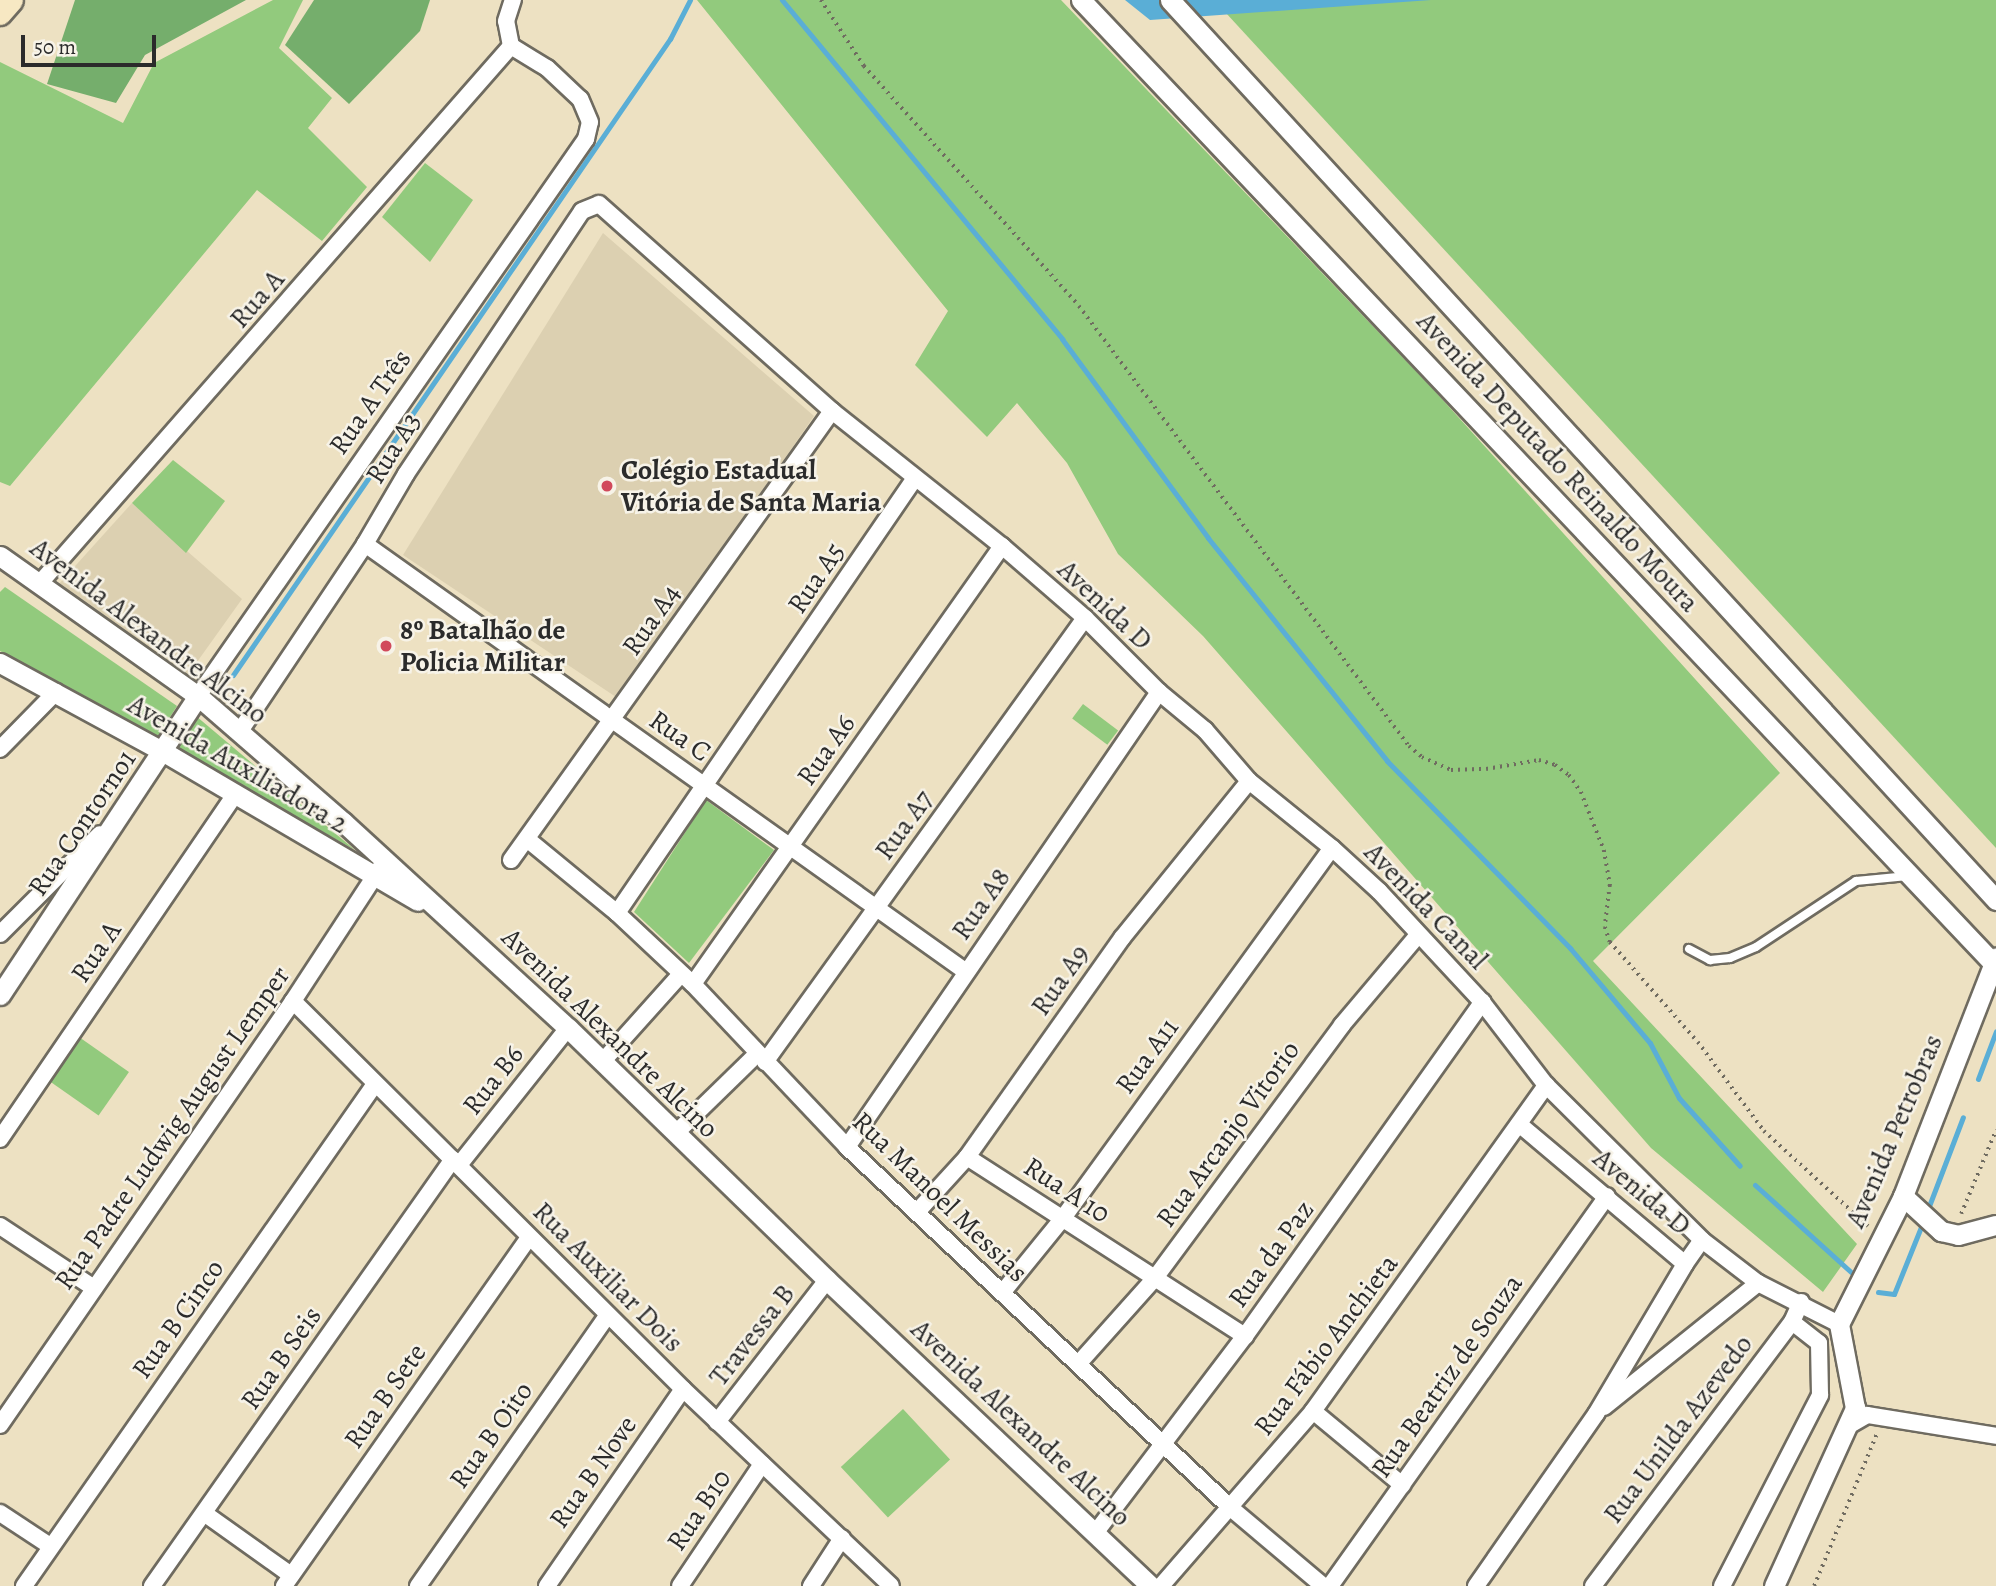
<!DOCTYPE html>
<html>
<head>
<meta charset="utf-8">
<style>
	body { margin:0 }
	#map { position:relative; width:1996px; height:1586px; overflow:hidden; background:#ede1c2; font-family:Alegreya,serif }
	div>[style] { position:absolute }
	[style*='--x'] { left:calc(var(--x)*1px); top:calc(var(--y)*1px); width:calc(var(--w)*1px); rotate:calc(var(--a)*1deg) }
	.built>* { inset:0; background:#dcd0b1 }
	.green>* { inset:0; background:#92ca7d; transform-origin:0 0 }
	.forest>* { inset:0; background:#75ae6c }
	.water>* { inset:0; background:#5aaed6 }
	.stream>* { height:5px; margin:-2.5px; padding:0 2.5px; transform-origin:2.5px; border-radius:2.5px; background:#5aaed6 }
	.path>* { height:3.5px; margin-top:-1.75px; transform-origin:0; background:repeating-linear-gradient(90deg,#6f6b60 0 2px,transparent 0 7px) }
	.roads { filter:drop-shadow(2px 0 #6f6b60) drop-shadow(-2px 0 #6f6b60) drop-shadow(0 2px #6f6b60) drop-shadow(0 -2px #6f6b60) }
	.service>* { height:8px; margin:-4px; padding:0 4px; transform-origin:4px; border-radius:4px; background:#fff }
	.minor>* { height:16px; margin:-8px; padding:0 8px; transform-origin:8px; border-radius:8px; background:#fff }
	.tertiary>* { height:19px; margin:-9.5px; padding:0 9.5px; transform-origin:9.5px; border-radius:9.5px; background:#fff }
	.secondary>* { height:21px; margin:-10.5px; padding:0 10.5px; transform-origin:10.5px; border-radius:10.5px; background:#f7e8c3 }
	.dots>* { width:19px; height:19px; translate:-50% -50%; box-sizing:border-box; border:4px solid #f7f3e8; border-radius:50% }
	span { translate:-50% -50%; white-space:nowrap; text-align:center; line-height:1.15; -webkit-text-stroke:5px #f7f3e8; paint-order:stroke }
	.street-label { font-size:28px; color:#2b2b2b }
	.poi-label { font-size:28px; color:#2b2b2b; font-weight:700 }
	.left { translate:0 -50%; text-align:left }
	.scale { position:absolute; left:21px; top:35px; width:135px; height:32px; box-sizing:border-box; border:4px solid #2b2b2b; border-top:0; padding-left:9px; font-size:21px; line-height:24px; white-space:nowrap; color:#2b2b2b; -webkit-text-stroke:5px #f7f3e8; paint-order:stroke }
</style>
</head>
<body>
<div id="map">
	<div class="built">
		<i style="clip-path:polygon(603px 233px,814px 416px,619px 699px,403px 555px)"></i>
		<i style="clip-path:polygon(132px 503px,242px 599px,187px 676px,58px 585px)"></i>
	</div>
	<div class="green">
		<i style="clip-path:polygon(273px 0,303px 0,279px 48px,332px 98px,308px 128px,367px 187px,322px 241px,257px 190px,10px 486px,0 482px,0 62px,123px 123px,154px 63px)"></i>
		<i style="clip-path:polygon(697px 0,1061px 0,1432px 388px,1780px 773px,1593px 961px,1857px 1244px,1823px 1292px,1651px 1148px,1203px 636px,1118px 554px,1067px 463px,1017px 403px,987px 437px,915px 365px,948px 311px)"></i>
		<i style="clip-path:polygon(1214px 0,1996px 0,1996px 848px)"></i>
		<i style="clip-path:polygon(425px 163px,473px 200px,430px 262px,382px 217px)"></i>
		<i style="clip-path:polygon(173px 460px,225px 501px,186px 553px,132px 503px)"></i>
		<i style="clip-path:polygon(5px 587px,177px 706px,158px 736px,0 651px,0 592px)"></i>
		<i style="left:1083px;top:704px;width:44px;height:18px;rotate:37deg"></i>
		<i style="clip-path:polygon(196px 716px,355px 850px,176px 750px)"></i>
		<i style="clip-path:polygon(706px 800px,774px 850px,689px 963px,634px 912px)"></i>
		<i style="left:79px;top:1037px;width:61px;height:53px;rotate:35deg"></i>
		<i style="left:903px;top:1409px;width:69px;height:85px;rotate:47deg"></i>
	</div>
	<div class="forest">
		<i style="clip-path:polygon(75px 0,246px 0,145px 55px,116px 103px,47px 84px)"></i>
		<i style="clip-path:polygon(314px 0,430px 0,420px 31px,349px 104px,285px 45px)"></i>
	</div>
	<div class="water">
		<i style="clip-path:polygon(1125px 0,1431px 0,1150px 20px)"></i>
	</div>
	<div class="stream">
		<i style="--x:782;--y:0;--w:440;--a:50.4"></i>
		<i style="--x:1062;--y:339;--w:247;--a:53.7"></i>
		<i style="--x:1208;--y:538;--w:286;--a:51.2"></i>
		<i style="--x:1387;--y:761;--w:262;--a:45.6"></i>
		<i style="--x:1570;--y:948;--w:124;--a:49.9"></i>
		<i style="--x:1650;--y:1043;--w:62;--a:62.2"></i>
		<i style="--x:1679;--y:1098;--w:91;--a:48.1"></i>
		<i style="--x:233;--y:675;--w:772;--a:-55.51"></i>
		<i style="--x:670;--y:39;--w:44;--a:-62.9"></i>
		<i style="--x:1978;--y:1079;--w:51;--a:-69.4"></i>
		<i style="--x:1755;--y:1185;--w:131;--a:42.2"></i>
		<i style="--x:1929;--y:1206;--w:95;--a:-69.1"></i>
		<i style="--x:1878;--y:1292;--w:16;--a:7"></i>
		<i style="--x:1894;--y:1294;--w:72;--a:-68.1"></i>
	</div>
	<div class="path">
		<i style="--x:821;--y:0;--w:79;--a:56.9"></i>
		<i style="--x:864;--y:66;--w:322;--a:48.1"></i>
		<i style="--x:1079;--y:306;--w:550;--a:53.13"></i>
		<i style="--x:1409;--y:746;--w:17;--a:40"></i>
		<i style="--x:1422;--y:757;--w:32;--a:24"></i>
		<i style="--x:1451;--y:770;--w:35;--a:-2"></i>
		<i style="--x:1486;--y:769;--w:54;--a:-9.6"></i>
		<i style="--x:1539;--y:760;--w:17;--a:17"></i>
		<i style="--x:1555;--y:765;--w:17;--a:36"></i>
		<i style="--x:1569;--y:775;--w:21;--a:55"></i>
		<i style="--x:1581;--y:792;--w:62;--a:68.4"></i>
		<i style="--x:1604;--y:850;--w:36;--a:80"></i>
		<i style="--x:1610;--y:885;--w:42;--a:96.8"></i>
		<i style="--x:1605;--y:927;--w:16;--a:72"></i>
		<i style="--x:1610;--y:942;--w:133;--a:48.7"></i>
		<i style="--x:1698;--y:1042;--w:111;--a:53.4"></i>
		<i style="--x:1764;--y:1131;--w:141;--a:42.4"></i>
		<i style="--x:1961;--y:1214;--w:91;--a:-67.4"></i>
		<i style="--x:1814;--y:1586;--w:165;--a:-67.6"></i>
	</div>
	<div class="roads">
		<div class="service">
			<i style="--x:1689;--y:949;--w:24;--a:28"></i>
			<i style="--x:1710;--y:960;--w:20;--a:-6"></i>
			<i style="--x:1730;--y:958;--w:28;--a:-23"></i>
			<i style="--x:1756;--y:947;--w:120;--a:-33.4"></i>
			<i style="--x:1856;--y:881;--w:52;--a:-5.5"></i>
		</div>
		<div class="minor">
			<i style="--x:511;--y:46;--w:25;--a:-101"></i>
			<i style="--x:506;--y:21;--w:22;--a:-72"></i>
			<i style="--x:365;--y:544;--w:736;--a:35.44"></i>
			<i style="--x:40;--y:583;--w:714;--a:-48.75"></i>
			<i style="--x:198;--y:696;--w:679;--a:-55.14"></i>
			<i style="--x:586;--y:139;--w:17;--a:-77"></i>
			<i style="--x:590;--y:122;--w:25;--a:-113"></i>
			<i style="--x:580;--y:99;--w:45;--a:-136.8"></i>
			<i style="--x:547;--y:68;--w:42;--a:-148.6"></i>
			<i style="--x:240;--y:731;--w:225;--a:-56.2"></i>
			<i style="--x:365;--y:544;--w:81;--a:-59.6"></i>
			<i style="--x:406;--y:474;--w:316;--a:-56.2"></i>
			<i style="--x:582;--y:211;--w:18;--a:-22"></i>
			<i style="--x:599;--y:204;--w:312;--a:41.6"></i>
			<i style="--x:832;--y:411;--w:217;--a:38.5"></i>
			<i style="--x:1002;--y:546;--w:110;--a:40.9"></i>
			<i style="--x:1085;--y:618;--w:105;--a:45"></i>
			<i style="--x:1159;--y:692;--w:60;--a:39.6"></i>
			<i style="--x:1205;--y:730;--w:67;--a:49.2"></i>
			<i style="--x:1249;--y:781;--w:107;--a:38.9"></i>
			<i style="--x:1332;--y:848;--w:64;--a:42.5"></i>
			<i style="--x:1379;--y:891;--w:151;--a:47.1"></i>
			<i style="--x:1482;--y:1002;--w:105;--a:52.4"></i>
			<i style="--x:1546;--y:1085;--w:220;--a:44.8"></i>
			<i style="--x:0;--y:749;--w:80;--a:-45.5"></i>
			<i style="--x:527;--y:839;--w:117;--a:39.4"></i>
			<i style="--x:617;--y:913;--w:104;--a:43.1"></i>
			<i style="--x:693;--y:984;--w:224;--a:46.6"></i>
			<i style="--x:847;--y:1147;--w:528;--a:43.24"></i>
			<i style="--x:1232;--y:1509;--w:119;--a:40.2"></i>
			<i style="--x:511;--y:860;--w:552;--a:-54.44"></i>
			<i style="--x:617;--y:913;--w:527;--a:-55.59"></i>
			<i style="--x:0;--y:934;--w:141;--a:-45"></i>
			<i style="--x:693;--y:984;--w:536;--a:-54.8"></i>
			<i style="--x:293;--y:1001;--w:550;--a:44.85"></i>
			<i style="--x:683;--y:1389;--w:286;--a:43.4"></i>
			<i style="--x:603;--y:1061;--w:117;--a:-48.1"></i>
			<i style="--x:765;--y:1062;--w:547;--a:-54.22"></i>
			<i style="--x:1519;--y:1124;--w:217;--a:40.1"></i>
			<i style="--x:1685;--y:1264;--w:29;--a:-55"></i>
			<i style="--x:1702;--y:1240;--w:71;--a:37.5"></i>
			<i style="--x:1758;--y:1283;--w:91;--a:26.8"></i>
			<i style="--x:676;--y:1133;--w:113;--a:-44.3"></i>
			<i style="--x:0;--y:1139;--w:417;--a:-55.7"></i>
			<i style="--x:847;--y:1147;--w:552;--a:-55.56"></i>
			<i style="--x:967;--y:1157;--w:331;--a:32.8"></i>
			<i style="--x:459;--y:1165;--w:175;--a:-51.5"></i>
			<i style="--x:917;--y:1212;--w:74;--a:-47.7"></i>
			<i style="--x:967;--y:1157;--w:268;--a:-54.7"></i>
			<i style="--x:1122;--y:938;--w:202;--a:-51"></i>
			<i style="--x:0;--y:1226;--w:113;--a:33.4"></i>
			<i style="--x:1002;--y:1293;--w:97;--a:-50.9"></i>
			<i style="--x:1063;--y:1218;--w:457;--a:-54"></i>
			<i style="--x:1079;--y:1363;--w:114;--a:-48.2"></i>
			<i style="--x:1155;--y:1278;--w:315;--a:-53.5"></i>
			<i style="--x:1342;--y:1025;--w:118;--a:-49.8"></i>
			<i style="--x:1604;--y:1407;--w:198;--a:-38.8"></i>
			<i style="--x:1313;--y:1411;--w:116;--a:39.7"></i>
			<i style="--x:717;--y:1422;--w:180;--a:-52.2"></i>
			<i style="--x:0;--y:1425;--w:515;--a:-55.35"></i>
			<i style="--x:293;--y:1001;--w:159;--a:-56.8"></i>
			<i style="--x:1848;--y:1426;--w:22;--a:-30"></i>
			<i style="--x:1867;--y:1415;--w:131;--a:9.2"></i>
			<i style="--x:0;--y:1513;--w:60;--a:33.4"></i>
			<i style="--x:204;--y:1513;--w:107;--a:35.5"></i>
			<i style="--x:1096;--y:1532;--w:246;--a:-52.8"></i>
			<i style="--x:1245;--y:1336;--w:410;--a:-54.6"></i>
			<i style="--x:24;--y:1586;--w:613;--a:-55.04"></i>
			<i style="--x:152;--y:1586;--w:522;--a:-54.82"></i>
			<i style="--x:284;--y:1586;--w:426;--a:-54.9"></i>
			<i style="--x:418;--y:1586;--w:331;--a:-55"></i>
			<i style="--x:547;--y:1586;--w:239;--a:-55.4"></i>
			<i style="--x:680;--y:1586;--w:147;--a:-56.1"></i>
			<i style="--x:811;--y:1586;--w:57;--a:-57.1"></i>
			<i style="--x:1161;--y:1586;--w:232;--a:-49"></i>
			<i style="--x:1313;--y:1411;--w:401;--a:-54.4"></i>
			<i style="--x:1330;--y:1586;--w:478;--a:-54.6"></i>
			<i style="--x:1476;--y:1586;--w:210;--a:-55.1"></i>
			<i style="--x:1596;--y:1414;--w:174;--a:-59.3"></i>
			<i style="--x:1593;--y:1586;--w:331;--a:-53"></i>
			<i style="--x:1792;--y:1322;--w:22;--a:-66"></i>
			<i style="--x:1722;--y:1586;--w:215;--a:-62.8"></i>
			<i style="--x:1820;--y:1395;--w:52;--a:-91.1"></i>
			<i style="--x:1819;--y:1343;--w:34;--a:-142"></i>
		</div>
		<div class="tertiary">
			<i style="--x:1081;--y:0;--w:1328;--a:46.56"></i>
			<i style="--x:1170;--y:0;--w:1222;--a:47.45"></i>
			<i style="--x:0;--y:556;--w:242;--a:35.3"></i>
			<i style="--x:198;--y:696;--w:192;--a:41"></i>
			<i style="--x:343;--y:822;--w:305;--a:42.5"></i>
			<i style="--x:568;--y:1028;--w:361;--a:44.2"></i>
			<i style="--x:827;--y:1280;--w:446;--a:43.4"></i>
			<i style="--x:0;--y:663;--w:187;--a:28.5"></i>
			<i style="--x:164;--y:752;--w:294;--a:30.4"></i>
			<i style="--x:0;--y:995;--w:359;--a:-56.5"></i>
			<i style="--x:1903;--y:1196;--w:52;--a:42.6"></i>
			<i style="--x:1941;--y:1231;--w:17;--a:13"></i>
			<i style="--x:1958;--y:1235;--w:39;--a:-15"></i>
			<i style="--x:1774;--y:1586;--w:196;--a:-65.5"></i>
			<i style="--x:1855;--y:1408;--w:86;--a:-100.8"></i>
			<i style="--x:1839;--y:1324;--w:143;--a:-63.4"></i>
			<i style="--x:1903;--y:1196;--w:256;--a:-68.7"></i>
		</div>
		<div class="secondary">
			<i style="--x:0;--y:14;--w:18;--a:-49"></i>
		</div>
	</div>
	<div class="dots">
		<i style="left:607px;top:486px;background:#d1495b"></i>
		<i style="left:386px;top:646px;background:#d1495b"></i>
	</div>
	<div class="street-label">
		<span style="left:257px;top:299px;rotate:-49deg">Rua A</span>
		<span style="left:370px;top:402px;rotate:-55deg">Rua A Três</span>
		<span style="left:393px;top:448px;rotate:-58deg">Rua A3</span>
		<span style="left:1558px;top:462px;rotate:47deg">Avenida Deputado Reinaldo Moura</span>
		<span style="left:816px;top:578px;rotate:-56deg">Rua A5</span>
		<span style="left:1105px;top:605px;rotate:43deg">Avenida D</span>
		<span style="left:651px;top:620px;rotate:-55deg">Rua A4</span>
		<span style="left:149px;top:631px;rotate:37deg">Avenida Alexandre Alcino</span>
		<span style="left:680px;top:736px;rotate:35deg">Rua C</span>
		<span style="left:826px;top:750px;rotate:-55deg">Rua A6</span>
		<span style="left:238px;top:764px;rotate:30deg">Avenida Auxiliadora 2</span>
		<span style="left:82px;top:823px;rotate:-56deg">Rua Contorno1</span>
		<span style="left:904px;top:825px;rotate:-54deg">Rua A7</span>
		<span style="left:981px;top:904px;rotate:-55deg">Rua A8</span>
		<span style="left:1426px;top:906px;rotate:46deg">Avenida Canal</span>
		<span style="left:96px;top:952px;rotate:-56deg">Rua A</span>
		<span style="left:1060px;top:980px;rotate:-55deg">Rua A9</span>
		<span style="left:610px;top:1033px;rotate:44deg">Avenida Alexandre Alcino</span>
		<span style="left:1147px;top:1056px;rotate:-54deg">Rua A11</span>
		<span style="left:493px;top:1080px;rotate:-52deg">Rua B6</span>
		<span style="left:172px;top:1128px;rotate:-55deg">Rua Padre Ludwig August Lemper</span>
		<span style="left:1894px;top:1131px;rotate:-67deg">Avenida Petrobras</span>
		<span style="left:1228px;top:1134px;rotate:-54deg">Rua Arcanjo Vitorio</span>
		<span style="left:1067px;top:1190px;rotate:33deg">Rua A 10</span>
		<span style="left:1642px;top:1192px;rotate:40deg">Avenida D</span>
		<span style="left:940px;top:1197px;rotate:44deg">Rua Manoel Messias</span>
		<span style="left:1271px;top:1254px;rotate:-54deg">Rua da Paz</span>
		<span style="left:608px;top:1277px;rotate:45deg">Rua Auxiliar Dois</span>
		<span style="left:178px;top:1319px;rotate:-55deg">Rua B Cinco</span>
		<span style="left:752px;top:1335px;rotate:-52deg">Travessa B</span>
		<span style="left:1326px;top:1345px;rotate:-53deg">Rua Fábio Anchieta</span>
		<span style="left:281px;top:1358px;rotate:-55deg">Rua B Seis</span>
		<span style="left:1447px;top:1376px;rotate:-55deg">Rua Beatriz de Souza</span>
		<span style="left:385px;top:1396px;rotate:-55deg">Rua B Sete</span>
		<span style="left:1021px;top:1423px;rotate:43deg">Avenida Alexandre Alcino</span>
		<span style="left:1678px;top:1429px;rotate:-53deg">Rua Unilda Azevedo</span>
		<span style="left:491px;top:1435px;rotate:-55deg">Rua B Oito</span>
		<span style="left:593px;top:1472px;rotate:-55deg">Rua B Nove</span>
		<span style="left:699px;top:1510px;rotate:-56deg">Rua B10</span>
	</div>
	<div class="poi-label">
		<span class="left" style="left:621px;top:486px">Colégio Estadual<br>Vitória de Santa Maria</span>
		<span class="left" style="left:400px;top:646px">8º Batalhão de<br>Policia Militar</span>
	</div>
	<div class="scale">50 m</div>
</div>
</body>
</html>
